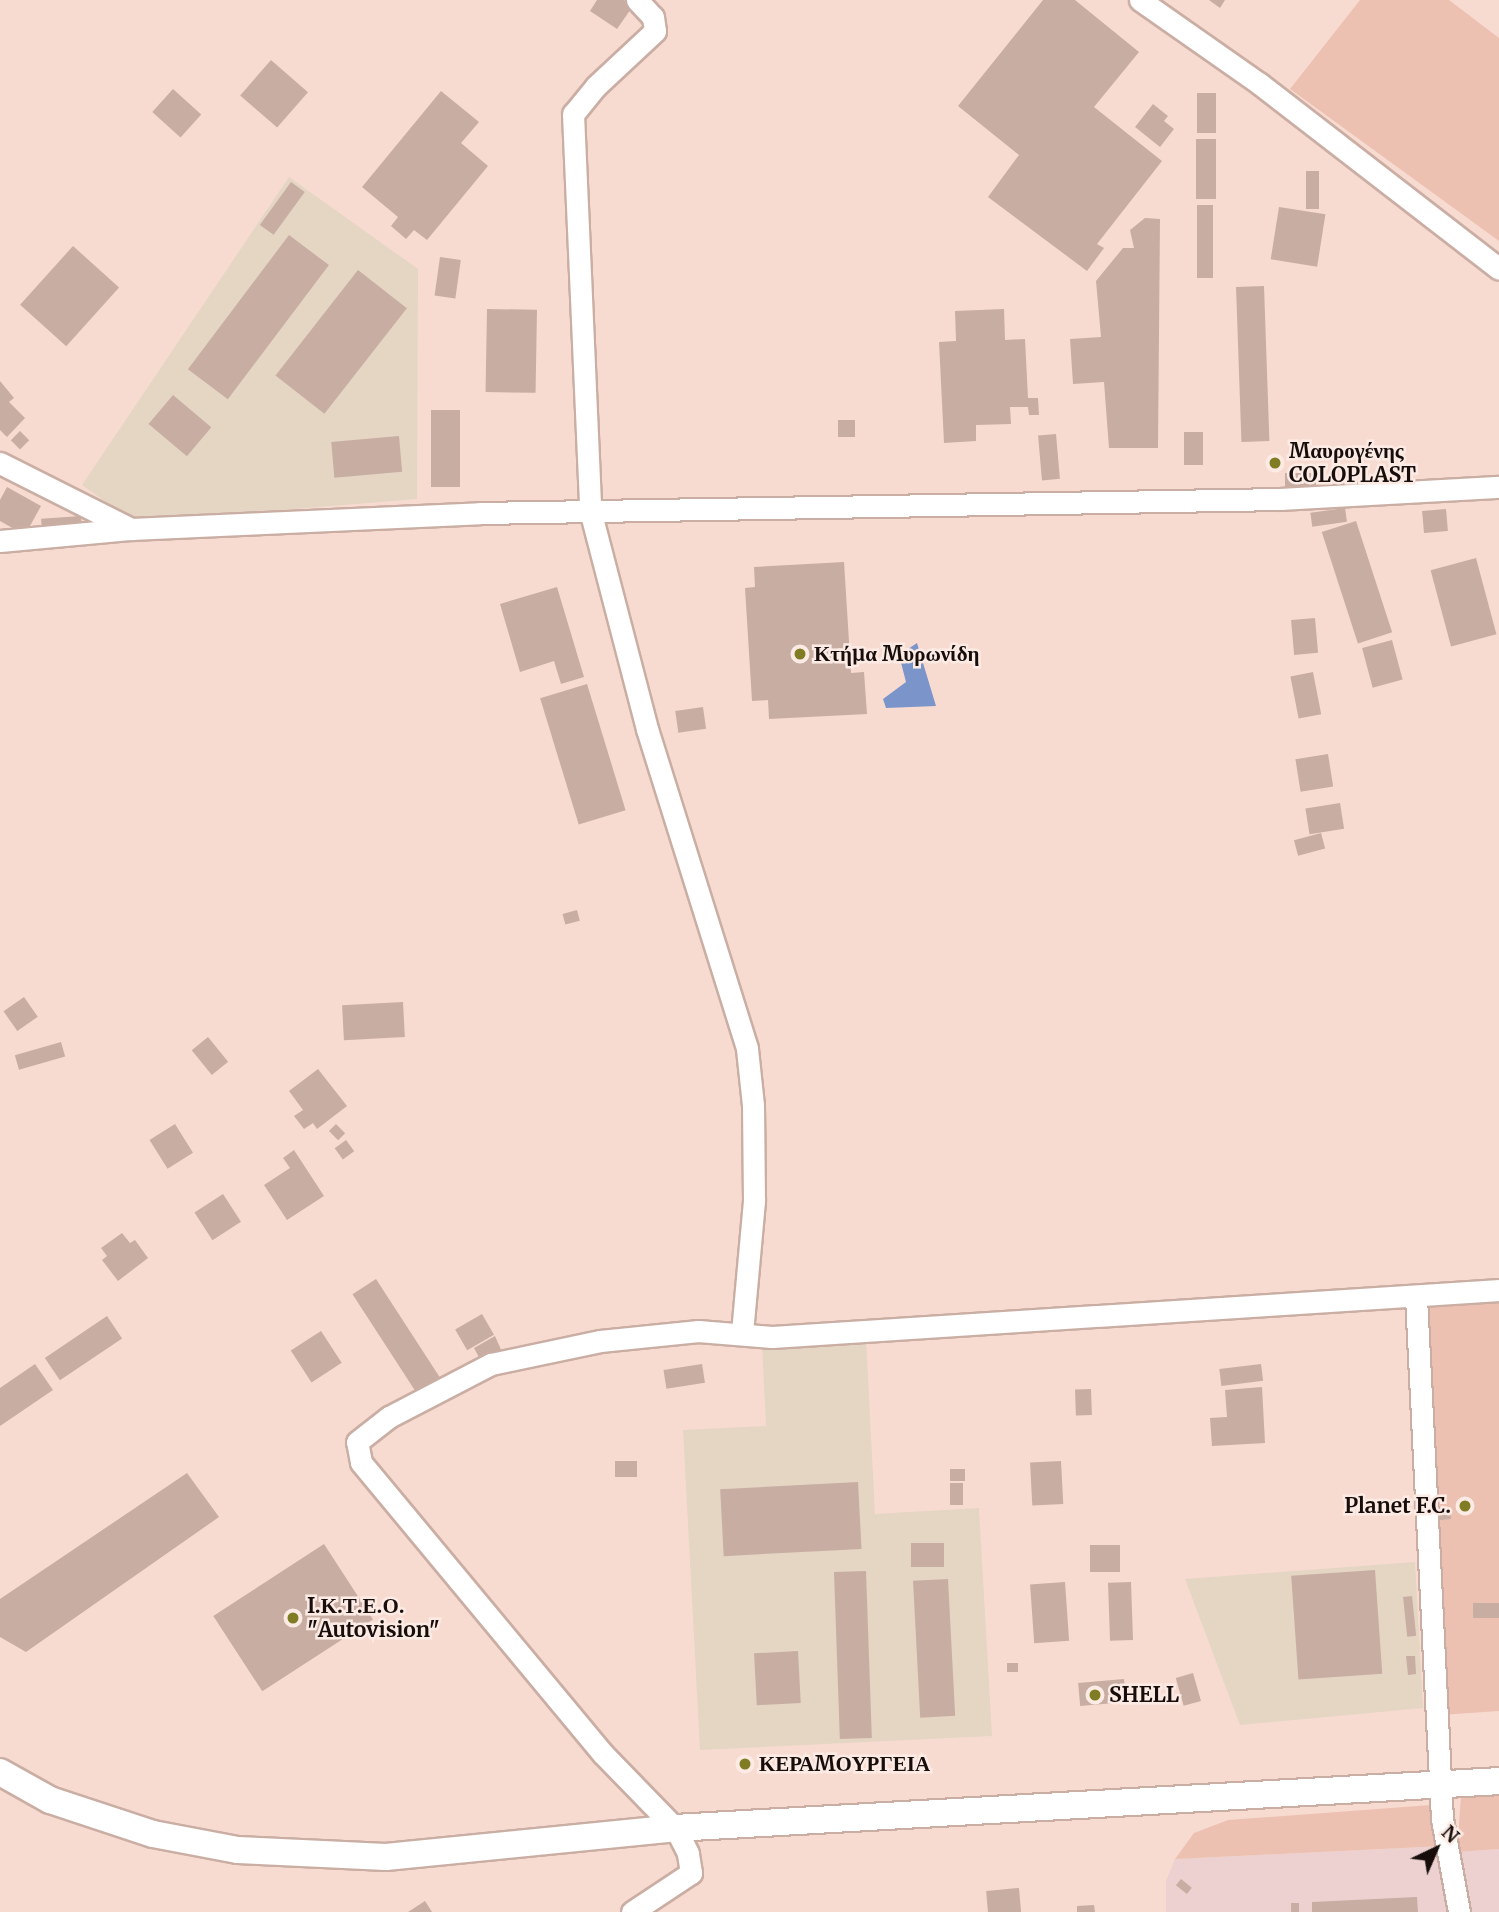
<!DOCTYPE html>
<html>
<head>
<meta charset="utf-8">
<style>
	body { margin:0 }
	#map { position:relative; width:1499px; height:1912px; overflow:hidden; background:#f7dbd1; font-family:Merriweather,serif }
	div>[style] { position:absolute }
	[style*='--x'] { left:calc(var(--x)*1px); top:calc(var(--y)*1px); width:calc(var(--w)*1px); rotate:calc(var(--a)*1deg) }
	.commercial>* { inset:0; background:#ecd1d0 }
	.industrial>* { inset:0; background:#e5d5c3 }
	.green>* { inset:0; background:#edc1b1 }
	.water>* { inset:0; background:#7b95ca }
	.building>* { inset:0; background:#c8ada3; transform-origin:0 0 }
	.roads { filter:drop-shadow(2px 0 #caaea4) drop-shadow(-2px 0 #caaea4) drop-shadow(0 2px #caaea4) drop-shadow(0 -2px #caaea4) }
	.minor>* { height:21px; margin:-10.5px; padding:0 10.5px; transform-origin:10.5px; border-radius:10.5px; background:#fff }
	.tertiary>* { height:26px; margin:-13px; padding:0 13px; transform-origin:13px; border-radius:13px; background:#fff }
	.dots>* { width:19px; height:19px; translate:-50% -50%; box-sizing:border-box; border:4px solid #fcebe5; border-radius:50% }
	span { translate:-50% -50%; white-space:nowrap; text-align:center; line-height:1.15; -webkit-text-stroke:5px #fcebe5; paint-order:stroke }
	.poi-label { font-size:21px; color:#170e0b; font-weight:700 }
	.left { translate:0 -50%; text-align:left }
	.right { translate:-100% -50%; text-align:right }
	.north { position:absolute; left:1401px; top:1814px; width:70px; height:70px; -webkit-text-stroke:5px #fcebe5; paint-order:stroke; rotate:44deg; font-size:19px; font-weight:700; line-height:28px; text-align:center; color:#170e0b }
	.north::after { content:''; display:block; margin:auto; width:24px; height:32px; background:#170e0b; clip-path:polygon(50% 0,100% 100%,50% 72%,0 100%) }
</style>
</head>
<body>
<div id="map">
	<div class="commercial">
		<i style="clip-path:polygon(1443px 1846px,1458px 1912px,1166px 1912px,1166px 1881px,1175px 1859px)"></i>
		<i style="clip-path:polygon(1499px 1849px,1499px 1912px,1470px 1912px,1457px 1852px)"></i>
	</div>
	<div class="industrial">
		<i style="clip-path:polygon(289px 177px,418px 269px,417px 499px,134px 522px,82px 485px)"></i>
		<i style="clip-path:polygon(866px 1339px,875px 1514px,979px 1508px,992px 1736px,700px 1750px,683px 1430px,766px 1426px,762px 1344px)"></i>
		<i style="clip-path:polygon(1415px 1562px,1423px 1708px,1240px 1725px,1185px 1579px)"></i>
	</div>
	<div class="green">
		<i style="clip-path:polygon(1360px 0,1449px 0,1499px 38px,1499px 241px,1290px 89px)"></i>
		<i style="clip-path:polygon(1499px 1298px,1499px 1711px,1441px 1715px,1422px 1302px)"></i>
		<i style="clip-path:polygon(1499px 1794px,1499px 1849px,1457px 1852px,1461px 1796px)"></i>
		<i style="clip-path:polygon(1431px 1805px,1443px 1846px,1175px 1859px,1194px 1833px,1228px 1820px)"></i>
	</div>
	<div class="water">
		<i style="clip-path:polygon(917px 643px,936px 706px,886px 708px,883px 699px,906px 682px,899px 655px)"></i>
	</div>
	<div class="building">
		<i style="clip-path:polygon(597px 0,624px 0,633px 6px,617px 29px,590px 11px)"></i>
		<i style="clip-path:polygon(1043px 0,1075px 0,1139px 52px,1094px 107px,1162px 161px,1097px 244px,1104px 248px,1087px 271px,988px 197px,1019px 155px,958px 106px)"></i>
		<i style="clip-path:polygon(1209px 0,1225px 0,1220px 8px)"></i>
		<i style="left:271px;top:60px;width:49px;height:47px;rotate:41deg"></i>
		<i style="left:173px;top:89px;width:38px;height:31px;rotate:42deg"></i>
		<i style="clip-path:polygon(441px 91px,479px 122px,461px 143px,488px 166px,427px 240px,414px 230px,406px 239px,391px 226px,398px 217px,362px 187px)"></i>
		<i style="left:1197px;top:93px;width:19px;height:40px"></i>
		<i style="clip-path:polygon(1153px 104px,1168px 116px,1164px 121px,1174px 129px,1160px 147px,1135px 127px)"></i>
		<i style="left:1196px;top:139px;width:20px;height:60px"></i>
		<i style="left:1306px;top:171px;width:13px;height:38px"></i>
		<i style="left:291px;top:182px;width:17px;height:53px;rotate:36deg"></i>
		<i style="left:1197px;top:205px;width:16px;height:73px"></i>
		<i style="left:1279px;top:207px;width:47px;height:53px;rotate:9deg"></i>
		<i style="clip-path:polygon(1145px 218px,1160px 219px,1158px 448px,1109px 448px,1104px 382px,1073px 384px,1070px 339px,1101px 337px,1096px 281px,1123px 248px,1134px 248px,1130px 230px)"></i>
		<i style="left:289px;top:235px;width:50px;height:168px;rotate:37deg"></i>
		<i style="left:73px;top:246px;width:62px;height:79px;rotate:42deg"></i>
		<i style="left:440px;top:257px;width:21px;height:39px;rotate:8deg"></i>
		<i style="left:358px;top:270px;width:62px;height:134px;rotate:38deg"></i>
		<i style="left:1264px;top:286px;width:155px;height:28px;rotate:88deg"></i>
		<i style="left:487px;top:309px;width:50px;height:83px;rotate:1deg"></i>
		<i style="clip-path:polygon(1004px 309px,1005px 340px,1025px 339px,1028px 398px,1038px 398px,1039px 415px,1029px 415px,1028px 407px,1010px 407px,1011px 424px,976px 425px,976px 441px,944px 443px,939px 342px,956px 341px,955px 311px)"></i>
		<i style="clip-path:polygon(0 381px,14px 398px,9px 402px,25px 418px,7px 437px,0 430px)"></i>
		<i style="left:173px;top:395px;width:50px;height:38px;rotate:40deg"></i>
		<i style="left:431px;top:410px;width:29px;height:77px"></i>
		<i style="left:838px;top:420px;width:17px;height:17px"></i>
		<i style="left:20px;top:431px;width:13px;height:13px;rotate:45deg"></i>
		<i style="left:1184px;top:432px;width:19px;height:33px"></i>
		<i style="left:1056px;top:434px;width:45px;height:18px;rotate:85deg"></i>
		<i style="left:399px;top:436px;width:36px;height:68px;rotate:85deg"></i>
		<i style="left:1285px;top:473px;width:36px;height:19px"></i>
		<i style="clip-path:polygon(7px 487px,41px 506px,25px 535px,0 521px,0 500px)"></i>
		<i style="left:1345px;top:508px;width:14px;height:35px;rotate:82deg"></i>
		<i style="left:1446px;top:509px;width:22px;height:24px;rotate:85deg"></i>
		<i style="left:81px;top:516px;width:16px;height:40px;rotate:86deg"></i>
		<i style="left:1356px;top:521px;width:117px;height:36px;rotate:72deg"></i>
		<i style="left:1476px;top:558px;width:79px;height:47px;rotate:75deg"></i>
		<i style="clip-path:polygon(844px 562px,851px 673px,864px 672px,867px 714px,769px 719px,768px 700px,752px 701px,745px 588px,755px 587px,754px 567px)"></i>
		<i style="clip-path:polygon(557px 587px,584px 677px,561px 684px,554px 661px,520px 672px,500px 604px)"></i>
		<i style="left:1315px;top:618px;width:35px;height:24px;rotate:85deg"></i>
		<i style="left:1392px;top:640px;width:41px;height:31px;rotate:75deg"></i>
		<i style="left:1313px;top:672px;width:43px;height:23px;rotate:79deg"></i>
		<i style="left:587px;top:684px;width:132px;height:49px;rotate:73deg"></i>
		<i style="left:703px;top:707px;width:22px;height:28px;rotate:82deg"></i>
		<i style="left:1328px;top:754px;width:33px;height:33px;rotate:81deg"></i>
		<i style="left:1340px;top:803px;width:26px;height:35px;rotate:81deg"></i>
		<i style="left:1321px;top:833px;width:16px;height:28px;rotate:75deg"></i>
		<i style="left:577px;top:910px;width:11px;height:15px;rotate:75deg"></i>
		<i style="left:24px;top:997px;width:24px;height:25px;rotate:55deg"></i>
		<i style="left:403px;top:1002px;width:35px;height:61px;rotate:87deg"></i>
		<i style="left:208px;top:1037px;width:32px;height:21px;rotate:51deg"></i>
		<i style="left:61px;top:1042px;width:15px;height:48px;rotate:74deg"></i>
		<i style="clip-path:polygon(318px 1069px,347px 1106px,317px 1129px,313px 1123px,304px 1129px,294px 1116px,303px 1110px,289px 1091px)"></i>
		<i style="left:175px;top:1124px;width:34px;height:30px;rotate:58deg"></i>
		<i style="left:336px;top:1124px;width:13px;height:10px;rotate:45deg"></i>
		<i style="left:346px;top:1140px;width:14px;height:14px;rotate:54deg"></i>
		<i style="clip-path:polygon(294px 1150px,324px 1196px,287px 1220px,264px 1185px,290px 1168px,283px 1158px)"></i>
		<i style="left:223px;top:1194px;width:33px;height:34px;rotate:57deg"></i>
		<i style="clip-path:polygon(122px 1233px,130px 1243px,135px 1240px,148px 1258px,118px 1281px,102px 1260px,107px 1256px,101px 1248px)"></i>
		<i style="left:376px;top:1279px;width:123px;height:28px;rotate:57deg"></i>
		<i style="left:482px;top:1314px;width:24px;height:31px;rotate:60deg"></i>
		<i style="left:107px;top:1316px;width:27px;height:75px;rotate:56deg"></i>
		<i style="left:321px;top:1331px;width:38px;height:36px;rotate:57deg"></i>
		<i style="clip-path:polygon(495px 1336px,502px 1352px,481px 1361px,474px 1348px)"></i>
		<i style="clip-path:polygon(35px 1364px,53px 1390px,0 1426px,0 1388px)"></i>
		<i style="left:702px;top:1364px;width:19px;height:39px;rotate:81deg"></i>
		<i style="left:1261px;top:1364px;width:17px;height:42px;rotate:83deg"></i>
		<i style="clip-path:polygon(1262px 1387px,1265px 1443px,1212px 1446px,1210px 1418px,1227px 1417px,1225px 1390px)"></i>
		<i style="left:1091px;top:1389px;width:26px;height:16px;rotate:88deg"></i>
		<i style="left:615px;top:1461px;width:22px;height:16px"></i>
		<i style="left:1061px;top:1461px;width:43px;height:31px;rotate:87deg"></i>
		<i style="left:950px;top:1469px;width:15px;height:12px"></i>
		<i style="clip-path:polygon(187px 1473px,219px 1517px,26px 1652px,0 1637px,0 1599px)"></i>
		<i style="left:858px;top:1482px;width:67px;height:138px;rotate:87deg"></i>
		<i style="left:950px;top:1483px;width:13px;height:22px"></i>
		<i style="left:1450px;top:1509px;width:10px;height:15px;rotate:84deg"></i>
		<i style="left:911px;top:1543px;width:33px;height:24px"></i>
		<i style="left:324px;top:1544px;width:90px;height:132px;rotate:57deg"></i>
		<i style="left:1090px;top:1545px;width:30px;height:27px"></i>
		<i style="left:1375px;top:1570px;width:104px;height:84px;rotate:86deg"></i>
		<i style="left:866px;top:1571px;width:167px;height:32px;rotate:88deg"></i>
		<i style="left:948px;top:1579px;width:137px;height:35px;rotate:87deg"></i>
		<i style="left:1065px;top:1582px;width:59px;height:35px;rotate:86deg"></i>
		<i style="left:1131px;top:1582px;width:58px;height:23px;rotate:88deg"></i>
		<i style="left:1412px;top:1596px;width:40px;height:9px;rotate:84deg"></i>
		<i style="left:1499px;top:1603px;width:15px;height:26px;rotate:90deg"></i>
		<i style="left:798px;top:1651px;width:52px;height:44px;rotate:87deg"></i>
		<i style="clip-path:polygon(1406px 1656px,1415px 1656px,1416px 1674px,1408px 1675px)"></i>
		<i style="left:1007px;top:1663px;width:11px;height:9px"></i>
		<i style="left:1193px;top:1673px;width:29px;height:18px;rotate:74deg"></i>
		<i style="left:1124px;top:1679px;width:23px;height:46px;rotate:85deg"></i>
		<i style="left:1181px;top:1879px;width:14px;height:8px;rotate:39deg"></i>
		<i style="left:1019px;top:1888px;width:24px;height:33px;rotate:85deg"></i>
		<i style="clip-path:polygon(1417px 1897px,1418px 1912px,1312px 1912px,1312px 1902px)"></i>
		<i style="clip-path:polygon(425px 1901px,432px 1912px,408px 1912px)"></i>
		<i style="left:1291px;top:1903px;width:8px;height:9px"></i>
		<i style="clip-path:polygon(1094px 1905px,1095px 1912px,1077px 1912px,1077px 1906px)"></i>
	</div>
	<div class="roads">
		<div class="minor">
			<i style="--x:637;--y:0;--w:23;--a:47"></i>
			<i style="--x:653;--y:17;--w:14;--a:82"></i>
			<i style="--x:655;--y:31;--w:81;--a:137"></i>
			<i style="--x:596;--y:86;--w:36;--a:129"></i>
			<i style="--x:573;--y:114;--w:396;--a:87.5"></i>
			<i style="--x:590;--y:510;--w:226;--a:75.4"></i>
			<i style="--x:647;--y:729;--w:335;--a:72.6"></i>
			<i style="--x:747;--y:1049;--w:56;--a:83.9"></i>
			<i style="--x:753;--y:1105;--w:96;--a:89.4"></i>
			<i style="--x:754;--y:1201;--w:133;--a:95.2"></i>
			<i style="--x:1140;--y:0;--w:146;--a:35"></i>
			<i style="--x:1260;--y:84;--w:302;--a:37.7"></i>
			<i style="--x:0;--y:463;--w:147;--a:26.7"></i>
			<i style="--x:131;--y:529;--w:349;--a:-2.6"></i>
			<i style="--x:480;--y:513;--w:801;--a:-1"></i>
			<i style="--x:1281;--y:499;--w:218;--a:-3.2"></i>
			<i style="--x:0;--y:541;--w:130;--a:-5.3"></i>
			<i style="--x:1416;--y:1297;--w:523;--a:87.15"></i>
			<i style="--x:1442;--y:1819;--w:95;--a:79.6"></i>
			<i style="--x:632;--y:1912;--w:71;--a:-33.5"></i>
			<i style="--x:691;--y:1873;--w:20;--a:-99"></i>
			<i style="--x:688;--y:1853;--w:28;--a:-117"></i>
			<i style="--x:675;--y:1828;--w:103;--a:-134.2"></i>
			<i style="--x:603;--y:1754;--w:379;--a:-129.7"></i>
			<i style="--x:361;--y:1462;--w:20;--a:-101"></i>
			<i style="--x:357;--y:1442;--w:41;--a:-38"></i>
			<i style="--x:389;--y:1417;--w:115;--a:-27.5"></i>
			<i style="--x:491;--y:1364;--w:111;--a:-11.9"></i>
			<i style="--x:600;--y:1341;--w:99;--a:-5.8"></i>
			<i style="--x:698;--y:1331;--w:74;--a:4.6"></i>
			<i style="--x:772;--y:1337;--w:729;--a:-3.7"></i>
		</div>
		<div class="tertiary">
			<i style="--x:0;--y:1772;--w:57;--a:29.2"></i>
			<i style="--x:50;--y:1800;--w:108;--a:18.3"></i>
			<i style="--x:153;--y:1834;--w:86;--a:10.7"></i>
			<i style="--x:238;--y:1850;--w:148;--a:2.7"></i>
			<i style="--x:386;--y:1857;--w:290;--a:-5.7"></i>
			<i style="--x:675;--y:1828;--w:825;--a:-3.26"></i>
		</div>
	</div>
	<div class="dots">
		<i style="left:1275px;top:463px;background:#807c23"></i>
		<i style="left:800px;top:654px;background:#807c23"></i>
		<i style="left:1465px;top:1506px;background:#807c23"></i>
		<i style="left:293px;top:1618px;background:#807c23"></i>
		<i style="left:1095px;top:1695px;background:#807c23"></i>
		<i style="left:745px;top:1764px;background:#807c23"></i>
	</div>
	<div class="poi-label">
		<span class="left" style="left:1289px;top:463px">Μαυρογένης<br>COLOPLAST</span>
		<span class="left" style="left:814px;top:654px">Κτήμα Μυρωνίδη</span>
		<span class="right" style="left:1451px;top:1506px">Planet F.C.</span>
		<span class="left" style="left:307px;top:1618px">I.Κ.Τ.Ε.Ο.<br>"Autovision"</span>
		<span class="left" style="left:1109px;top:1695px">SHELL</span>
		<span class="left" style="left:759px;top:1764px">ΚΕΡΑΜΟΥΡΓΕΙΑ</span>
	</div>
	<div class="north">N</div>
</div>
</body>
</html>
